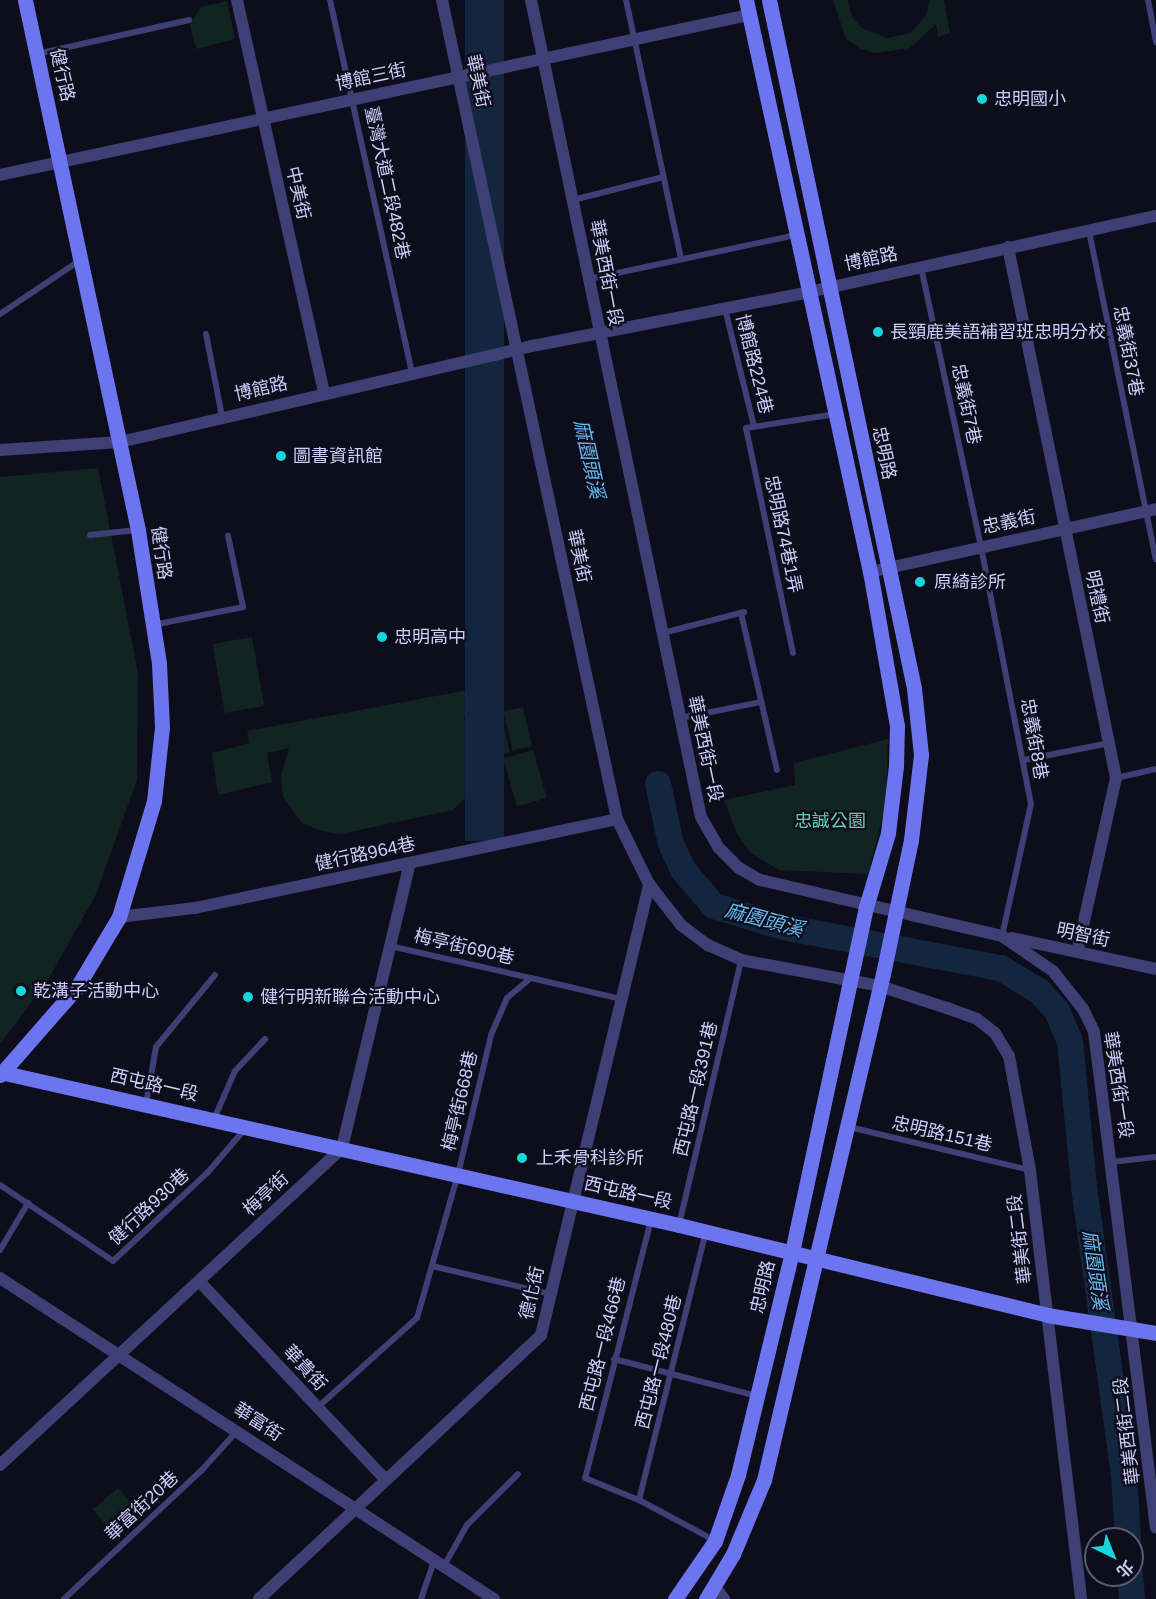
<!DOCTYPE html>
<html>
<head>
<meta charset="utf-8">
<style>
	body { margin:0 }
	#map { position:relative; width:1156px; height:1599px; overflow:hidden; background:#0e0d1b; font-family:Arial,"Noto Sans TC",sans-serif }
	div>[style] { position:absolute }
	[style*='--x'] { left:calc(var(--x)*1px); top:calc(var(--y)*1px); width:calc(var(--w)*1px); rotate:calc(var(--a)*1deg) }
	.green>* { inset:0; background:#112422; transform-origin:0 0 }
	.water>* { inset:0; background:#12273f; transform-origin:0 0 }
	.river>* { height:26px; margin:-13px; padding:0 13px; transform-origin:13px; border-radius:13px; background:#12273f }
	.lane>* { height:6px; margin:-3px; padding:0 3px; transform-origin:3px; border-radius:3px; background:#3d3f75 }
	.street>* { height:12px; margin:-6px; padding:0 6px; transform-origin:6px; border-radius:6px; background:#3d3f75 }
	.secondary>* { height:15px; margin:-7.5px; padding:0 7.5px; transform-origin:7.5px; border-radius:7.5px; background:#6d74ef }
	.dots>* { width:16px; height:16px; translate:-50% -50%; box-sizing:border-box; border:3px solid #0e0d1b; border-radius:50% }
	span { translate:-50% -50%; white-space:nowrap; text-align:center; line-height:1.15; -webkit-text-stroke:4.5px #0e0d1b; paint-order:stroke }
	.street-label { font-size:18px; color:#ceccfa }
	.poi-label { font-size:18px; color:#ceccfa }
	.left { translate:0 -50%; text-align:left }
	.park-label { font-size:18px; color:#61d1ac }
	.water-label { font-size:20px; color:#65baef; font-style:italic }
	.north { position:absolute; left:1084px; top:1527px; width:60px; height:60px; box-sizing:border-box; background:#0e0d1b; border:2px solid #5b5974; border-radius:50%; rotate:137deg; font-size:16px; font-weight:700; line-height:24px; text-align:center; color:#ceccfa }
	.north::after { content:''; display:block; margin:auto; width:21px; height:27px; background:#17d6da; clip-path:polygon(50% 0,100% 100%,50% 72%,0 100%) }
</style>
</head>
<body>
<div id="map">
	<div class="green">
		<i style="clip-path:polygon(833px 0,848px 0,852px 17px,862px 28px,887px 38px,911px 33px,926px 15px,930px 0,944px 0,950px 33px,938px 37px,936px 24px,910px 48px,875px 53px,861px 49px,846px 39px)"></i>
		<i style="clip-path:polygon(227px 1px,235px 39px,196px 49px,190px 25px,201px 7px)"></i>
		<i style="clip-path:polygon(98px 468px,138px 673px,137px 780px,96px 894px,48px 980px,0 1044px,0 477px)"></i>
		<i style="left:252px;top:637px;width:70px;height:40px;rotate:80deg"></i>
		<i style="clip-path:polygon(495px 685px,500px 709px,463px 717px,479px 739px,484px 766px,478px 786px,453px 810px,340px 834px,322px 831px,302px 823px,283px 797px,281px 776px,289px 748px,267px 753px,272px 782px,218px 795px,212px 753px,249px 743px,247px 731px)"></i>
		<i style="left:523px;top:707px;width:40px;height:20px;rotate:77deg"></i>
		<i style="left:501px;top:716px;width:37px;height:19px;rotate:76deg"></i>
		<i style="clip-path:polygon(888px 739px,886px 804px,868px 874px,779px 870px,750px 852px,737px 834px,724px 800px,795px 785px,794px 763px)"></i>
		<i style="left:533px;top:750px;width:50px;height:31px;rotate:74deg"></i>
		<i style="left:118px;top:1488px;width:25px;height:33px;rotate:50deg"></i>
	</div>
	<div class="water">
		<i style="left:465px;top:0;width:39px;height:841px"></i>
	</div>
	<div class="river">
		<i style="--x:658;--y:784;--w:61;--a:77.8"></i>
		<i style="--x:671;--y:844;--w:29;--a:65"></i>
		<i style="--x:683;--y:870;--w:48;--a:49.3"></i>
		<i style="--x:714;--y:906;--w:72;--a:16.9"></i>
		<i style="--x:783;--y:927;--w:222;--a:10.7"></i>
		<i style="--x:1001;--y:968;--w:46;--a:31.6"></i>
		<i style="--x:1040;--y:992;--w:25;--a:48"></i>
		<i style="--x:1057;--y:1011;--w:33;--a:67"></i>
		<i style="--x:1070;--y:1041;--w:147;--a:84.5"></i>
		<i style="--x:1084;--y:1187;--w:291;--a:82.1"></i>
		<i style="--x:1124;--y:1475;--w:64;--a:86.4"></i>
		<i style="--x:1130;--y:1575;--w:24;--a:85"></i>
	</div>
	<div class="lane">
		<i style="--x:330;--y:0;--w:382;--a:77.6"></i>
		<i style="--x:626;--y:0;--w:265;--a:78"></i>
		<i style="--x:1148;--y:0;--w:43;--a:79.2"></i>
		<i style="--x:37;--y:54;--w:156;--a:-12.6"></i>
		<i style="--x:573;--y:200;--w:93;--a:-14.3"></i>
		<i style="--x:1089;--y:231;--w:335;--a:78.5"></i>
		<i style="--x:921;--y:267;--w:286;--a:77.9"></i>
		<i style="--x:981;--y:547;--w:262;--a:79"></i>
		<i style="--x:1031;--y:804;--w:135;--a:102.4"></i>
		<i style="--x:589;--y:279;--w:212;--a:-12"></i>
		<i style="--x:725;--y:309;--w:121;--a:76.1"></i>
		<i style="--x:0;--y:314;--w:95;--a:-33.9"></i>
		<i style="--x:206;--y:334;--w:84;--a:79"></i>
		<i style="--x:90;--y:535;--w:47;--a:-6.1"></i>
		<i style="--x:741;--y:613;--w:161;--a:77.1"></i>
		<i style="--x:153;--y:625;--w:92;--a:-11.3"></i>
		<i style="--x:243;--y:607;--w:73;--a:-101.9"></i>
		<i style="--x:663;--y:633;--w:84;--a:-14.5"></i>
		<i style="--x:793;--y:653;--w:230;--a:-101.8"></i>
		<i style="--x:746;--y:428;--w:91;--a:-8.8"></i>
		<i style="--x:681;--y:718;--w:82;--a:-11.3"></i>
		<i style="--x:1024;--y:760;--w:87;--a:-11.3"></i>
		<i style="--x:1116;--y:778;--w:41;--a:-12.7"></i>
		<i style="--x:390;--y:946;--w:145;--a:12.8"></i>
		<i style="--x:146;--y:1104;--w:58;--a:-80"></i>
		<i style="--x:156;--y:1047;--w:93;--a:-50.7"></i>
		<i style="--x:214;--y:1119;--w:52;--a:-66.4"></i>
		<i style="--x:235;--y:1071;--w:44;--a:-46.8"></i>
		<i style="--x:849;--y:1127;--w:186;--a:13.4"></i>
		<i style="--x:1111;--y:1162;--w:45;--a:-6.3"></i>
		<i style="--x:0;--y:1185;--w:136;--a:33.9"></i>
		<i style="--x:113;--y:1261;--w:130;--a:-43.1"></i>
		<i style="--x:208;--y:1172;--w:57;--a:-49.3"></i>
		<i style="--x:651;--y:1220;--w:266;--a:104.3"></i>
		<i style="--x:585;--y:1478;--w:58;--a:22.2"></i>
		<i style="--x:639;--y:1500;--w:85;--a:28.1"></i>
		<i style="--x:679;--y:1225;--w:272;--a:-76.8"></i>
		<i style="--x:0;--y:1250;--w:55;--a:-59.2"></i>
		<i style="--x:432;--y:1266;--w:121;--a:13.3"></i>
		<i style="--x:614;--y:1359;--w:148;--a:14.5"></i>
		<i style="--x:318;--y:1407;--w:133;--a:-42"></i>
		<i style="--x:417;--y:1318;--w:150;--a:-74.1"></i>
		<i style="--x:458;--y:1174;--w:143;--a:-76.6"></i>
		<i style="--x:491;--y:1035;--w:40;--a:-66.6"></i>
		<i style="--x:507;--y:998;--w:31;--a:-40"></i>
		<i style="--x:531;--y:978;--w:92;--a:13.1"></i>
		<i style="--x:639;--y:1500;--w:276;--a:-76"></i>
		<i style="--x:444;--y:1566;--w:47;--a:-60.7"></i>
		<i style="--x:467;--y:1525;--w:72;--a:-45"></i>
		<i style="--x:64;--y:1599;--w:187;--a:-43.1"></i>
		<i style="--x:201;--y:1471;--w:54;--a:-48"></i>
		<i style="--x:421;--y:1599;--w:40;--a:-71.1"></i>
	</div>
	<div class="street">
		<i style="--x:237;--y:0;--w:403;--a:77.5"></i>
		<i style="--x:442;--y:0;--w:837;--a:77.94"></i>
		<i style="--x:617;--y:819;--w:72;--a:63.8"></i>
		<i style="--x:649;--y:884;--w:52;--a:52"></i>
		<i style="--x:681;--y:925;--w:34;--a:37"></i>
		<i style="--x:708;--y:945;--w:36;--a:24"></i>
		<i style="--x:741;--y:960;--w:141;--a:10.6"></i>
		<i style="--x:880;--y:986;--w:71;--a:18.2"></i>
		<i style="--x:947;--y:1008;--w:32;--a:20"></i>
		<i style="--x:977;--y:1019;--w:23;--a:38"></i>
		<i style="--x:995;--y:1033;--w:27;--a:59"></i>
		<i style="--x:1009;--y:1056;--w:116;--a:79.6"></i>
		<i style="--x:1030;--y:1170;--w:432;--a:83.2"></i>
		<i style="--x:531;--y:0;--w:834;--a:78.25"></i>
		<i style="--x:701;--y:817;--w:34;--a:60"></i>
		<i style="--x:718;--y:847;--w:30;--a:45"></i>
		<i style="--x:739;--y:868;--w:24;--a:30"></i>
		<i style="--x:760;--y:880;--w:248;--a:13"></i>
		<i style="--x:1002;--y:936;--w:62;--a:34.5"></i>
		<i style="--x:1053;--y:971;--w:48;--a:51.7"></i>
		<i style="--x:1083;--y:1009;--w:25;--a:64"></i>
		<i style="--x:1094;--y:1032;--w:31;--a:83"></i>
		<i style="--x:1098;--y:1063;--w:468;--a:82.9"></i>
		<i style="--x:0;--y:175;--w:766;--a:-12.06"></i>
		<i style="--x:1008;--y:247;--w:542;--a:78.5"></i>
		<i style="--x:1116;--y:778;--w:178;--a:102.6"></i>
		<i style="--x:0;--y:450;--w:120;--a:-3.8"></i>
		<i style="--x:120;--y:442;--w:418;--a:-13.1"></i>
		<i style="--x:527;--y:347;--w:287;--a:-11"></i>
		<i style="--x:809;--y:292;--w:355;--a:-12.4"></i>
		<i style="--x:870;--y:572;--w:293;--a:-12.4"></i>
		<i style="--x:119;--y:917;--w:77;--a:-6.8"></i>
		<i style="--x:195;--y:908;--w:431;--a:-11.9"></i>
		<i style="--x:1012;--y:938;--w:147;--a:12.1"></i>
		<i style="--x:0;--y:1278;--w:589;--a:33.02"></i>
		<i style="--x:199;--y:1281;--w:273;--a:46.8"></i>
		<i style="--x:0;--y:1465;--w:466;--a:-42.8"></i>
		<i style="--x:342;--y:1148;--w:293;--a:-76.6"></i>
		<i style="--x:715;--y:1587;--w:15;--a:53"></i>
		<i style="--x:259;--y:1599;--w:386;--a:-43.1"></i>
		<i style="--x:541;--y:1335;--w:464;--a:-76.5"></i>
	</div>
	<div class="secondary">
		<i style="--x:0;--y:1072;--w:696;--a:12.7"></i>
		<i style="--x:679;--y:1225;--w:379;--a:13.7"></i>
		<i style="--x:1047;--y:1315;--w:110;--a:9.4"></i>
		<i style="--x:0;--y:1075;--w:117;--a:-48.8"></i>
		<i style="--x:77;--y:987;--w:82;--a:-59"></i>
		<i style="--x:119;--y:917;--w:121;--a:-73.2"></i>
		<i style="--x:154;--y:801;--w:74;--a:-83.8"></i>
		<i style="--x:162;--y:727;--w:64;--a:-92.7"></i>
		<i style="--x:159;--y:663;--w:135;--a:-99"></i>
		<i style="--x:138;--y:530;--w:542;--a:-102.04"></i>
		<i style="--x:675;--y:1599;--w:70;--a:-55.4"></i>
		<i style="--x:715;--y:1541;--w:70;--a:-70.8"></i>
		<i style="--x:738;--y:1475;--w:229;--a:-76.4"></i>
		<i style="--x:792;--y:1252;--w:353;--a:-77.9"></i>
		<i style="--x:866;--y:907;--w:77;--a:-73.4"></i>
		<i style="--x:888;--y:833;--w:67;--a:-83.2"></i>
		<i style="--x:896;--y:766;--w:40;--a:-88.6"></i>
		<i style="--x:897;--y:726;--w:156;--a:-99.9"></i>
		<i style="--x:870;--y:572;--w:585;--a:-102.23"></i>
		<i style="--x:706;--y:1599;--w:52;--a:-59"></i>
		<i style="--x:733;--y:1554;--w:80;--a:-67.3"></i>
		<i style="--x:764;--y:1480;--w:520;--a:-76.77"></i>
		<i style="--x:883;--y:974;--w:137;--a:-78.2"></i>
		<i style="--x:911;--y:840;--w:86;--a:-83.3"></i>
		<i style="--x:921;--y:755;--w:67;--a:-96"></i>
		<i style="--x:914;--y:688;--w:703;--a:-101.9"></i>
	</div>
	<div class="dots">
		<i style="left:982px;top:99px;background:#17d6da"></i>
		<i style="left:878px;top:332px;background:#17d6da"></i>
		<i style="left:281px;top:456px;background:#17d6da"></i>
		<i style="left:920px;top:582px;background:#17d6da"></i>
		<i style="left:382px;top:637px;background:#17d6da"></i>
		<i style="left:21px;top:991px;background:#17d6da"></i>
		<i style="left:248px;top:997px;background:#17d6da"></i>
		<i style="left:522px;top:1158px;background:#17d6da"></i>
	</div>
	<div class="street-label">
		<span style="left:62px;top:75px;rotate:77deg">健行路</span>
		<span style="left:371px;top:77px;rotate:-12deg">博館三街</span>
		<span style="left:478px;top:81px;rotate:78deg">華美街</span>
		<span style="left:387px;top:183px;rotate:78deg">臺灣大道二段482巷</span>
		<span style="left:298px;top:193px;rotate:77deg">中美街</span>
		<span style="left:871px;top:259px;rotate:-12deg">博館路</span>
		<span style="left:606px;top:273px;rotate:79deg">華美西街一段</span>
		<span style="left:1128px;top:351px;rotate:79deg">忠義街37巷</span>
		<span style="left:754px;top:364px;rotate:76deg">博館路224巷</span>
		<span style="left:261px;top:389px;rotate:-13deg">博館路</span>
		<span style="left:966px;top:404px;rotate:78deg">忠義街7巷</span>
		<span style="left:884px;top:453px;rotate:78deg">忠明路</span>
		<span style="left:1009px;top:522px;rotate:-12deg">忠義街</span>
		<span style="left:783px;top:534px;rotate:78deg">忠明路74巷1弄</span>
		<span style="left:161px;top:553px;rotate:82deg">健行路</span>
		<span style="left:579px;top:556px;rotate:78deg">華美街</span>
		<span style="left:1097px;top:597px;rotate:78deg">明禮街</span>
		<span style="left:1034px;top:739px;rotate:80deg">忠義街8巷</span>
		<span style="left:705px;top:749px;rotate:78deg">華美西街一段</span>
		<span style="left:365px;top:854px;rotate:-12deg">健行路964巷</span>
		<span style="left:1083px;top:935px;rotate:12deg">明智街</span>
		<span style="left:464px;top:947px;rotate:13deg">梅亭街690巷</span>
		<span style="left:154px;top:1085px;rotate:13deg">西屯路一段</span>
		<span style="left:1118px;top:1085px;rotate:81deg">華美西街一段</span>
		<span style="left:696px;top:1089px;rotate:-77deg">西屯路一段391巷</span>
		<span style="left:460px;top:1101px;rotate:-77deg">梅亭街668巷</span>
		<span style="left:942px;top:1134px;rotate:13deg">忠明路151巷</span>
		<span style="left:628px;top:1193px;rotate:13deg">西屯路一段</span>
		<span style="left:266px;top:1194px;rotate:-43deg">梅亭街</span>
		<span style="left:149px;top:1207px;rotate:-43deg">健行路930巷</span>
		<span style="left:1020px;top:1239px;rotate:-97deg">華美街二段</span>
		<span style="left:763px;top:1287px;rotate:-77deg">忠明路</span>
		<span style="left:532px;top:1293px;rotate:-77deg">德化街</span>
		<span style="left:603px;top:1344px;rotate:-76deg">西屯路一段466巷</span>
		<span style="left:659px;top:1362px;rotate:-76deg">西屯路一段480巷</span>
		<span style="left:305px;top:1368px;rotate:47deg">華貴街</span>
		<span style="left:258px;top:1422px;rotate:33deg">華富街</span>
		<span style="left:1127px;top:1431px;rotate:-97deg">華美西街二段</span>
		<span style="left:142px;top:1506px;rotate:-43deg">華富街20巷</span>
	</div>
	<div class="poi-label">
		<span class="left" style="left:994px;top:99px">忠明國小</span>
		<span class="left" style="left:890px;top:332px">長頸鹿美語補習班忠明分校</span>
		<span class="left" style="left:293px;top:456px">圖書資訊館</span>
		<span class="left" style="left:934px;top:582px">原綺診所</span>
		<span class="left" style="left:394px;top:637px">忠明高中</span>
		<span class="left" style="left:33px;top:991px">乾溝子活動中心</span>
		<span class="left" style="left:260px;top:997px">健行明新聯合活動中心</span>
		<span class="left" style="left:536px;top:1158px">上禾骨科診所</span>
	</div>
	<div class="park-label">
		<span style="left:830px;top:821px">忠誠公園</span>
	</div>
	<div class="water-label">
		<span style="left:589px;top:459px;rotate:78deg">麻園頭溪</span>
		<span style="left:764px;top:920px;rotate:15deg">麻園頭溪</span>
		<span style="left:1095px;top:1270px;rotate:82deg">麻園頭溪</span>
	</div>
	<div class="north">北</div>
</div>
</body>
</html>
